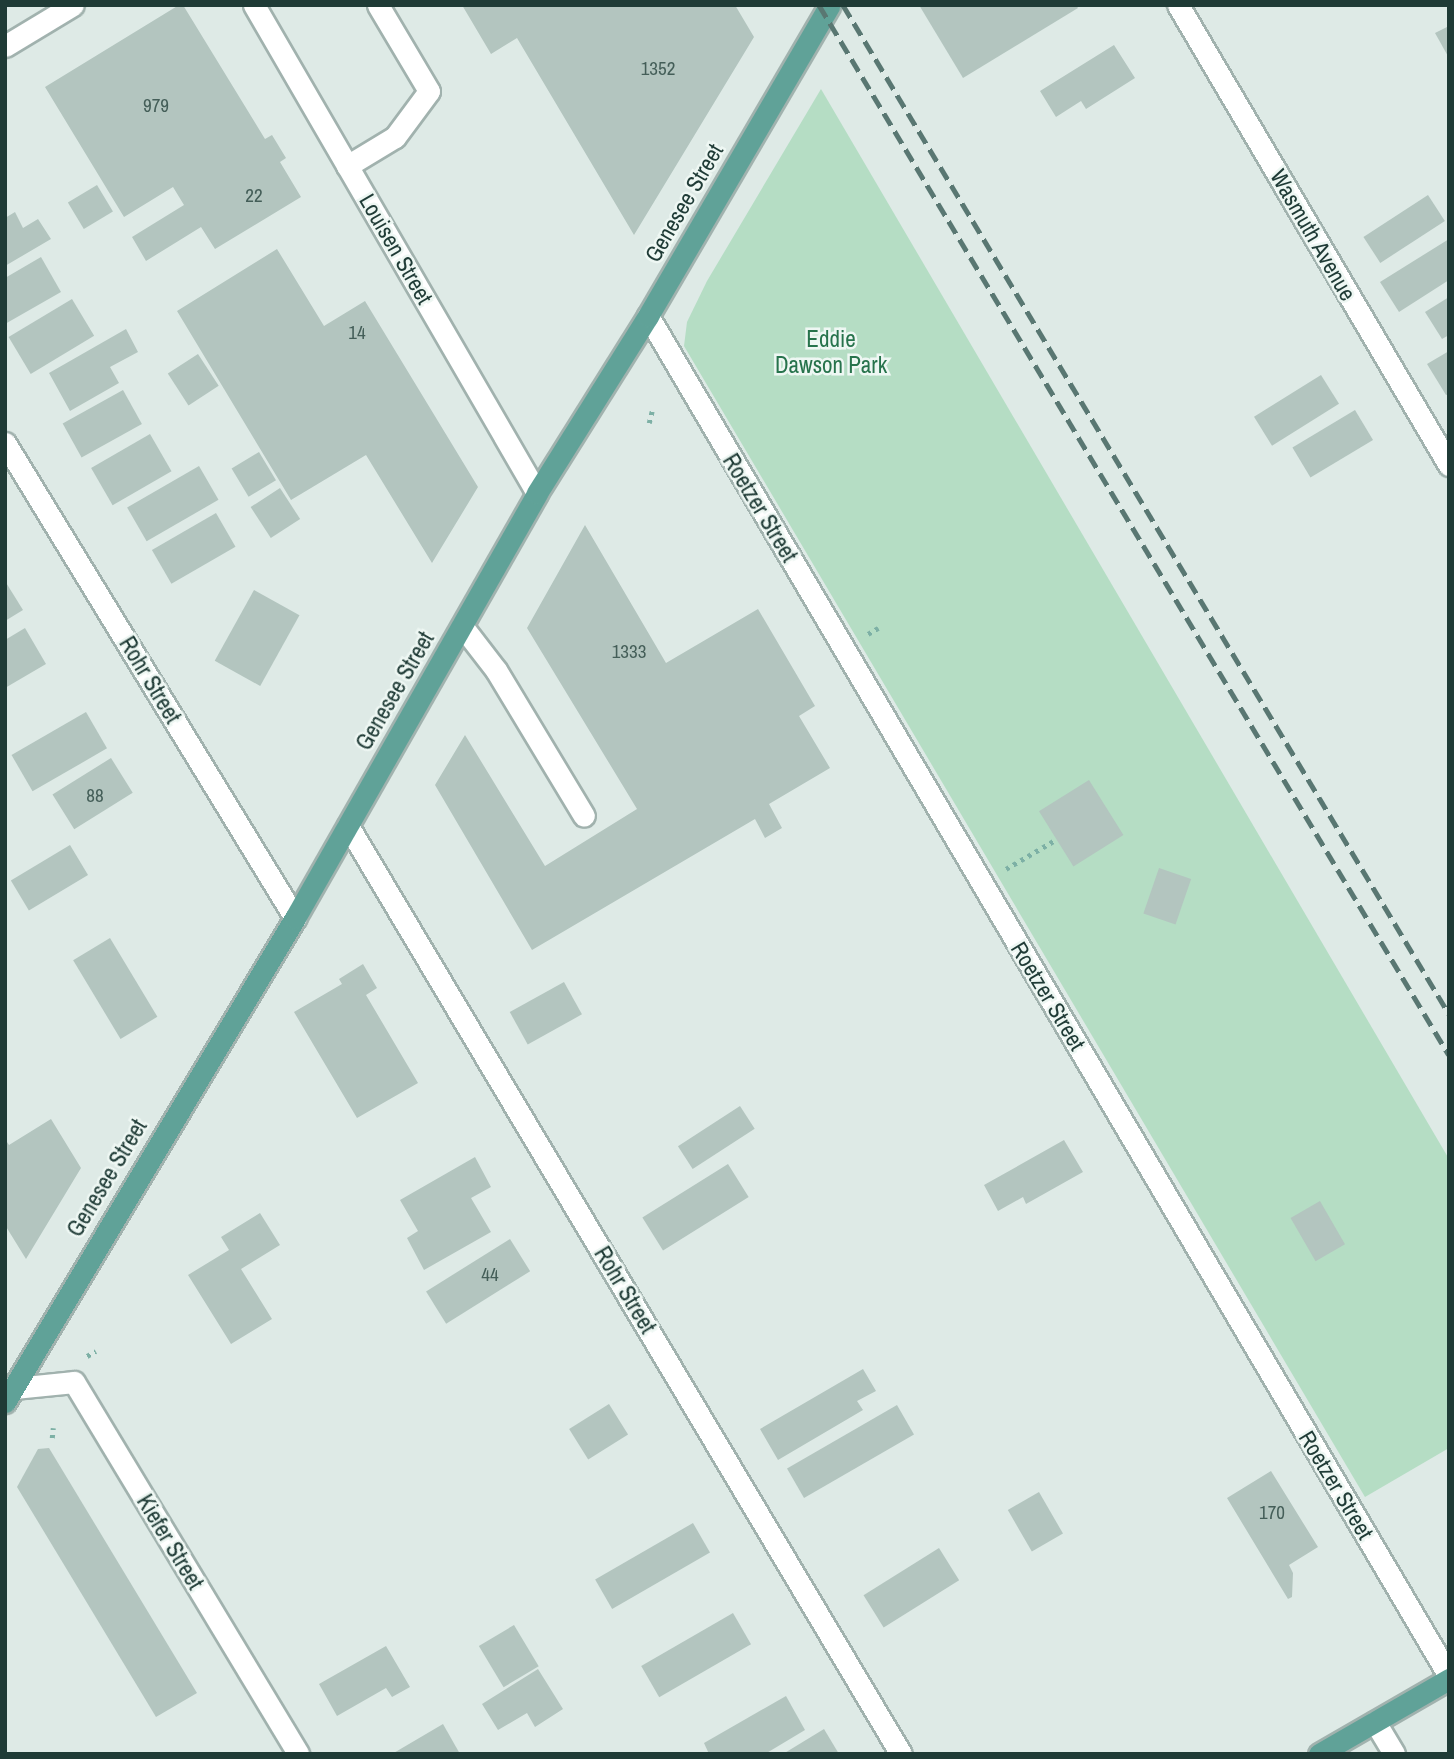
<!DOCTYPE html>
<html>
<head>
<meta charset="utf-8">
<style>
	body { margin:0 }
	#map { position:relative; width:1454px; height:1759px; overflow:hidden; background:#deeae6; font-family:"Archivo Narrow",sans-serif }
	div>[style] { position:absolute }
	[style*='--x'] { left:calc(var(--x)*1px); top:calc(var(--y)*1px); width:calc(var(--w)*1px); rotate:calc(var(--a)*1deg) }
	.green>* { inset:0; background:#b5ddc4 }
	.building>* { inset:0; background:#b3c5bf; transform-origin:0 0 }
	.path>* { height:4.5px; margin-top:-2.25px; transform-origin:0; background:repeating-linear-gradient(90deg,#7db0a5 0 3.5px,transparent 0 8.5px) }
	.roads { filter:drop-shadow(2px 0 #a1b2ae) drop-shadow(-2px 0 #a1b2ae) drop-shadow(0 2px #a1b2ae) drop-shadow(0 -2px #a1b2ae) }
	.minor>* { height:21px; margin:-10.5px; padding:0 10.5px; transform-origin:10.5px; border-radius:10.5px; background:#fff }
	.major>* { height:21px; margin:-10.5px; padding:0 10.5px; transform-origin:10.5px; border-radius:10.5px; background:#60a298 }
	.rail>* { height:5px; margin-top:-2.5px; transform-origin:0; background:repeating-linear-gradient(90deg,#597772 0 14px,transparent 0 21px) }
	span { translate:-50% -50%; white-space:nowrap; text-align:center; line-height:1.15; -webkit-text-stroke:5px #eef7f3; paint-order:stroke }
	.number-label { font-size:19px; color:#445e58 }
	.number-label span { -webkit-text-stroke-width:0 }
	.street-label { font-size:23px; color:#1f3b36 }
	.park-label { font-size:23px; color:#27734c }
	.frame { position:absolute; inset:0; border:7px solid #1f3b36; pointer-events:none }
</style>
</head>
<body>
<div id="map">
	<div class="green">
		<i style="clip-path:polygon(821px 89px,1449px 1159px,1449px 1448px,1365px 1497px,684px 346px,687px 322px,707px 281px)"></i>
	</div>
	<div class="building">
		<i style="clip-path:polygon(179px 5px,183px 5px,265px 139px,272px 135px,286px 158px,280px 162px,301px 197px,215px 249px,201px 227px,146px 261px,132px 237px,184px 205px,173px 187px,124px 217px,45px 87px)"></i>
		<i style="clip-path:polygon(462px 5px,735px 5px,754px 37px,634px 235px,517px 38px,491px 54px)"></i>
		<i style="clip-path:polygon(919px 5px,1076px 5px,1078px 8px,963px 78px)"></i>
		<i style="clip-path:polygon(1449px 26px,1449px 58px,1435px 33px)"></i>
		<i style="clip-path:polygon(1114px 45px,1135px 78px,1086px 109px,1081px 101px,1056px 117px,1040px 91px)"></i>
		<i style="left:97px;top:185px;width:31px;height:34px;rotate:59deg"></i>
		<i style="left:1428px;top:195px;width:31px;height:77px;rotate:57deg"></i>
		<i style="clip-path:polygon(15px 212px,23px 228px,38px 219px,51px 239px,5px 266px,5px 218px)"></i>
		<i style="clip-path:polygon(1449px 239px,1449px 280px,1399px 312px,1380px 282px)"></i>
		<i style="clip-path:polygon(277px 249px,324px 326px,365px 301px,478px 487px,432px 563px,366px 455px,291px 500px,177px 311px)"></i>
		<i style="clip-path:polygon(41px 257px,61px 292px,5px 324px,5px 278px)"></i>
		<i style="clip-path:polygon(1449px 297px,1449px 335px,1442px 339px,1425px 312px)"></i>
		<i style="left:72px;top:299px;width:43px;height:74px;rotate:59deg"></i>
		<i style="clip-path:polygon(126px 329px,138px 352px,110px 367px,119px 383px,70px 411px,49px 373px)"></i>
		<i style="clip-path:polygon(1449px 351px,1449px 394px,1446px 395px,1427px 364px)"></i>
		<i style="left:198px;top:354px;width:38px;height:36px;rotate:57deg"></i>
		<i style="left:1321px;top:375px;width:34px;height:79px;rotate:58deg"></i>
		<i style="left:123px;top:390px;width:39px;height:69px;rotate:61deg"></i>
		<i style="left:1355px;top:410px;width:35px;height:73px;rotate:59deg"></i>
		<i style="left:150px;top:434px;width:43px;height:68px;rotate:60deg"></i>
		<i style="left:259px;top:452px;width:33px;height:32px;rotate:59deg"></i>
		<i style="left:199px;top:466px;width:39px;height:83px;rotate:60deg"></i>
		<i style="left:280px;top:488px;width:37px;height:35px;rotate:57deg"></i>
		<i style="left:216px;top:513px;width:39px;height:74px;rotate:60deg"></i>
		<i style="clip-path:polygon(585px 525px,666px 663px,758px 609px,815px 706px,799px 716px,830px 768px,769px 804px,782px 828px,765px 838px,755px 819px,532px 950px,435px 785px,465px 735px,545px 866px,637px 809px,527px 628px)"></i>
		<i style="clip-path:polygon(5px 581px,23px 610px,5px 621px)"></i>
		<i style="left:254px;top:590px;width:52px;height:81px;rotate:29deg"></i>
		<i style="clip-path:polygon(25px 628px,46px 664px,5px 688px,5px 640px)"></i>
		<i style="left:86px;top:712px;width:42px;height:86px;rotate:60deg"></i>
		<i style="left:111px;top:758px;width:41px;height:69px;rotate:58deg"></i>
		<i style="left:1089px;top:780px;width:65px;height:59px;rotate:58deg"></i>
		<i style="left:70px;top:845px;width:35px;height:69px;rotate:59deg"></i>
		<i style="left:1159px;top:868px;width:34px;height:48px;rotate:19deg"></i>
		<i style="left:110px;top:938px;width:92px;height:43px;rotate:59deg"></i>
		<i style="clip-path:polygon(363px 964px,377px 988px,366px 995px,418px 1083px,357px 1118px,294px 1012px,342px 984px,339px 979px)"></i>
		<i style="left:564px;top:982px;width:37px;height:62px;rotate:61deg"></i>
		<i style="left:740px;top:1106px;width:27px;height:74px;rotate:57deg"></i>
		<i style="clip-path:polygon(51px 1119px,81px 1168px,26px 1259px,5px 1225px,5px 1139px,9px 1145px)"></i>
		<i style="clip-path:polygon(1064px 1140px,1083px 1172px,1026px 1204px,1023px 1197px,998px 1211px,984px 1185px)"></i>
		<i style="clip-path:polygon(475px 1157px,491px 1187px,471px 1198px,491px 1232px,424px 1270px,407px 1238px,418px 1231px,400px 1200px)"></i>
		<i style="left:728px;top:1164px;width:39px;height:101px;rotate:58deg"></i>
		<i style="left:1320px;top:1201px;width:50px;height:34px;rotate:60deg"></i>
		<i style="clip-path:polygon(260px 1213px,280px 1245px,241px 1269px,272px 1319px,231px 1344px,188px 1275px,229px 1250px,221px 1237px)"></i>
		<i style="left:510px;top:1239px;width:38px;height:99px;rotate:58deg"></i>
		<i style="clip-path:polygon(863px 1369px,876px 1391px,857px 1401px,863px 1410px,778px 1460px,760px 1429px)"></i>
		<i style="left:609px;top:1404px;width:36px;height:47px;rotate:58deg"></i>
		<i style="left:897px;top:1405px;width:34px;height:127px;rotate:60deg"></i>
		<i style="clip-path:polygon(49px 1448px,197px 1693px,156px 1717px,17px 1487px,38px 1449px)"></i>
		<i style="clip-path:polygon(1271px 1471px,1318px 1547px,1289px 1565px,1293px 1573px,1292px 1597px,1288px 1599px,1227px 1498px)"></i>
		<i style="left:1039px;top:1492px;width:48px;height:36px;rotate:60deg"></i>
		<i style="left:693px;top:1523px;width:34px;height:113px;rotate:60deg"></i>
		<i style="left:939px;top:1548px;width:38px;height:89px;rotate:58deg"></i>
		<i style="left:733px;top:1613px;width:36px;height:106px;rotate:60deg"></i>
		<i style="left:514px;top:1625px;width:48px;height:41px;rotate:59deg"></i>
		<i style="clip-path:polygon(386px 1646px,410px 1687px,392px 1697px,386px 1688px,337px 1716px,319px 1684px)"></i>
		<i style="clip-path:polygon(538px 1669px,563px 1709px,535px 1727px,527px 1713px,498px 1730px,482px 1704px)"></i>
		<i style="clip-path:polygon(786px 1696px,805px 1730px,765px 1754px,709px 1754px,704px 1743px)"></i>
		<i style="clip-path:polygon(443px 1724px,460px 1754px,392px 1754px)"></i>
		<i style="clip-path:polygon(824px 1729px,839px 1754px,783px 1754px)"></i>
	</div>
	<div class="path">
		<i style="--x:649;--y:423;--w:12;--a:-76"></i>
		<i style="--x:868;--y:634;--w:12;--a:-31"></i>
		<i style="--x:1006;--y:869;--w:59;--a:-30.5"></i>
		<i style="--x:87;--y:1356;--w:10;--a:-29"></i>
		<i style="--x:52;--y:1438;--w:10;--a:-84"></i>
	</div>
	<div class="roads">
		<div class="minor">
			<i style="--x:254;--y:5;--w:564;--a:59.89"></i>
			<i style="--x:1178;--y:5;--w:534;--a:59.5"></i>
			<i style="--x:5;--y:46;--w:79;--a:-31.1"></i>
			<i style="--x:347;--y:166;--w:56;--a:-31.1"></i>
			<i style="--x:395;--y:137;--w:57;--a:-53.5"></i>
			<i style="--x:429;--y:91;--w:100;--a:-120.7"></i>
			<i style="--x:648;--y:316;--w:1578;--a:59.5"></i>
			<i style="--x:5;--y:443;--w:557;--a:58.59"></i>
			<i style="--x:462;--y:626;--w:56;--a:52.3"></i>
			<i style="--x:496;--y:670;--w:170;--a:58.9"></i>
			<i style="--x:348;--y:826;--w:1080;--a:59.21"></i>
			<i style="--x:5;--y:1389;--w:69;--a:-5.8"></i>
			<i style="--x:74;--y:1382;--w:434;--a:58.9"></i>
			<i style="--x:1375;--y:1722;--w:37;--a:59"></i>
		</div>
		<div class="major">
			<i style="--x:5;--y:1402;--w:564;--a:-59.07"></i>
			<i style="--x:295;--y:918;--w:489;--a:-60.3"></i>
			<i style="--x:537;--y:493;--w:209;--a:-57.9"></i>
			<i style="--x:648;--y:316;--w:360;--a:-59.7"></i>
			<i style="--x:1319;--y:1754;--w:150;--a:-30"></i>
		</div>
	</div>
	<div class="rail">
		<i style="--x:819;--y:5;--w:1224;--a:59.04"></i>
		<i style="--x:843;--y:5;--w:1177;--a:59.01"></i>
	</div>
	<div class="number-label">
		<span style="left:658px;top:69px">1352</span>
		<span style="left:156px;top:106px">979</span>
		<span style="left:254px;top:196px">22</span>
		<span style="left:357px;top:333px">14</span>
		<span style="left:629px;top:652px">1333</span>
		<span style="left:95px;top:796px">88</span>
		<span style="left:490px;top:1275px">44</span>
		<span style="left:1272px;top:1513px">170</span>
	</div>
	<div class="street-label">
		<span style="left:684px;top:203px;rotate:-60deg">Genesee Street</span>
		<span style="left:1313px;top:235px;rotate:60deg">Wasmuth Avenue</span>
		<span style="left:396px;top:249px;rotate:60deg">Louisen Street</span>
		<span style="left:760px;top:508px;rotate:59deg">Roetzer Street</span>
		<span style="left:150px;top:680px;rotate:59deg">Rohr Street</span>
		<span style="left:395px;top:691px;rotate:-60deg">Genesee Street</span>
		<span style="left:1048px;top:996px;rotate:59deg">Roetzer Street</span>
		<span style="left:107px;top:1178px;rotate:-59deg">Genesee Street</span>
		<span style="left:625px;top:1290px;rotate:59deg">Rohr Street</span>
		<span style="left:1336px;top:1485px;rotate:59deg">Roetzer Street</span>
		<span style="left:170px;top:1542px;rotate:59deg">Kiefer Street</span>
	</div>
	<div class="park-label">
		<span style="left:831px;top:352px">Eddie<br>Dawson Park</span>
	</div>
	<div class="frame"></div>
</div>
</body>
</html>
